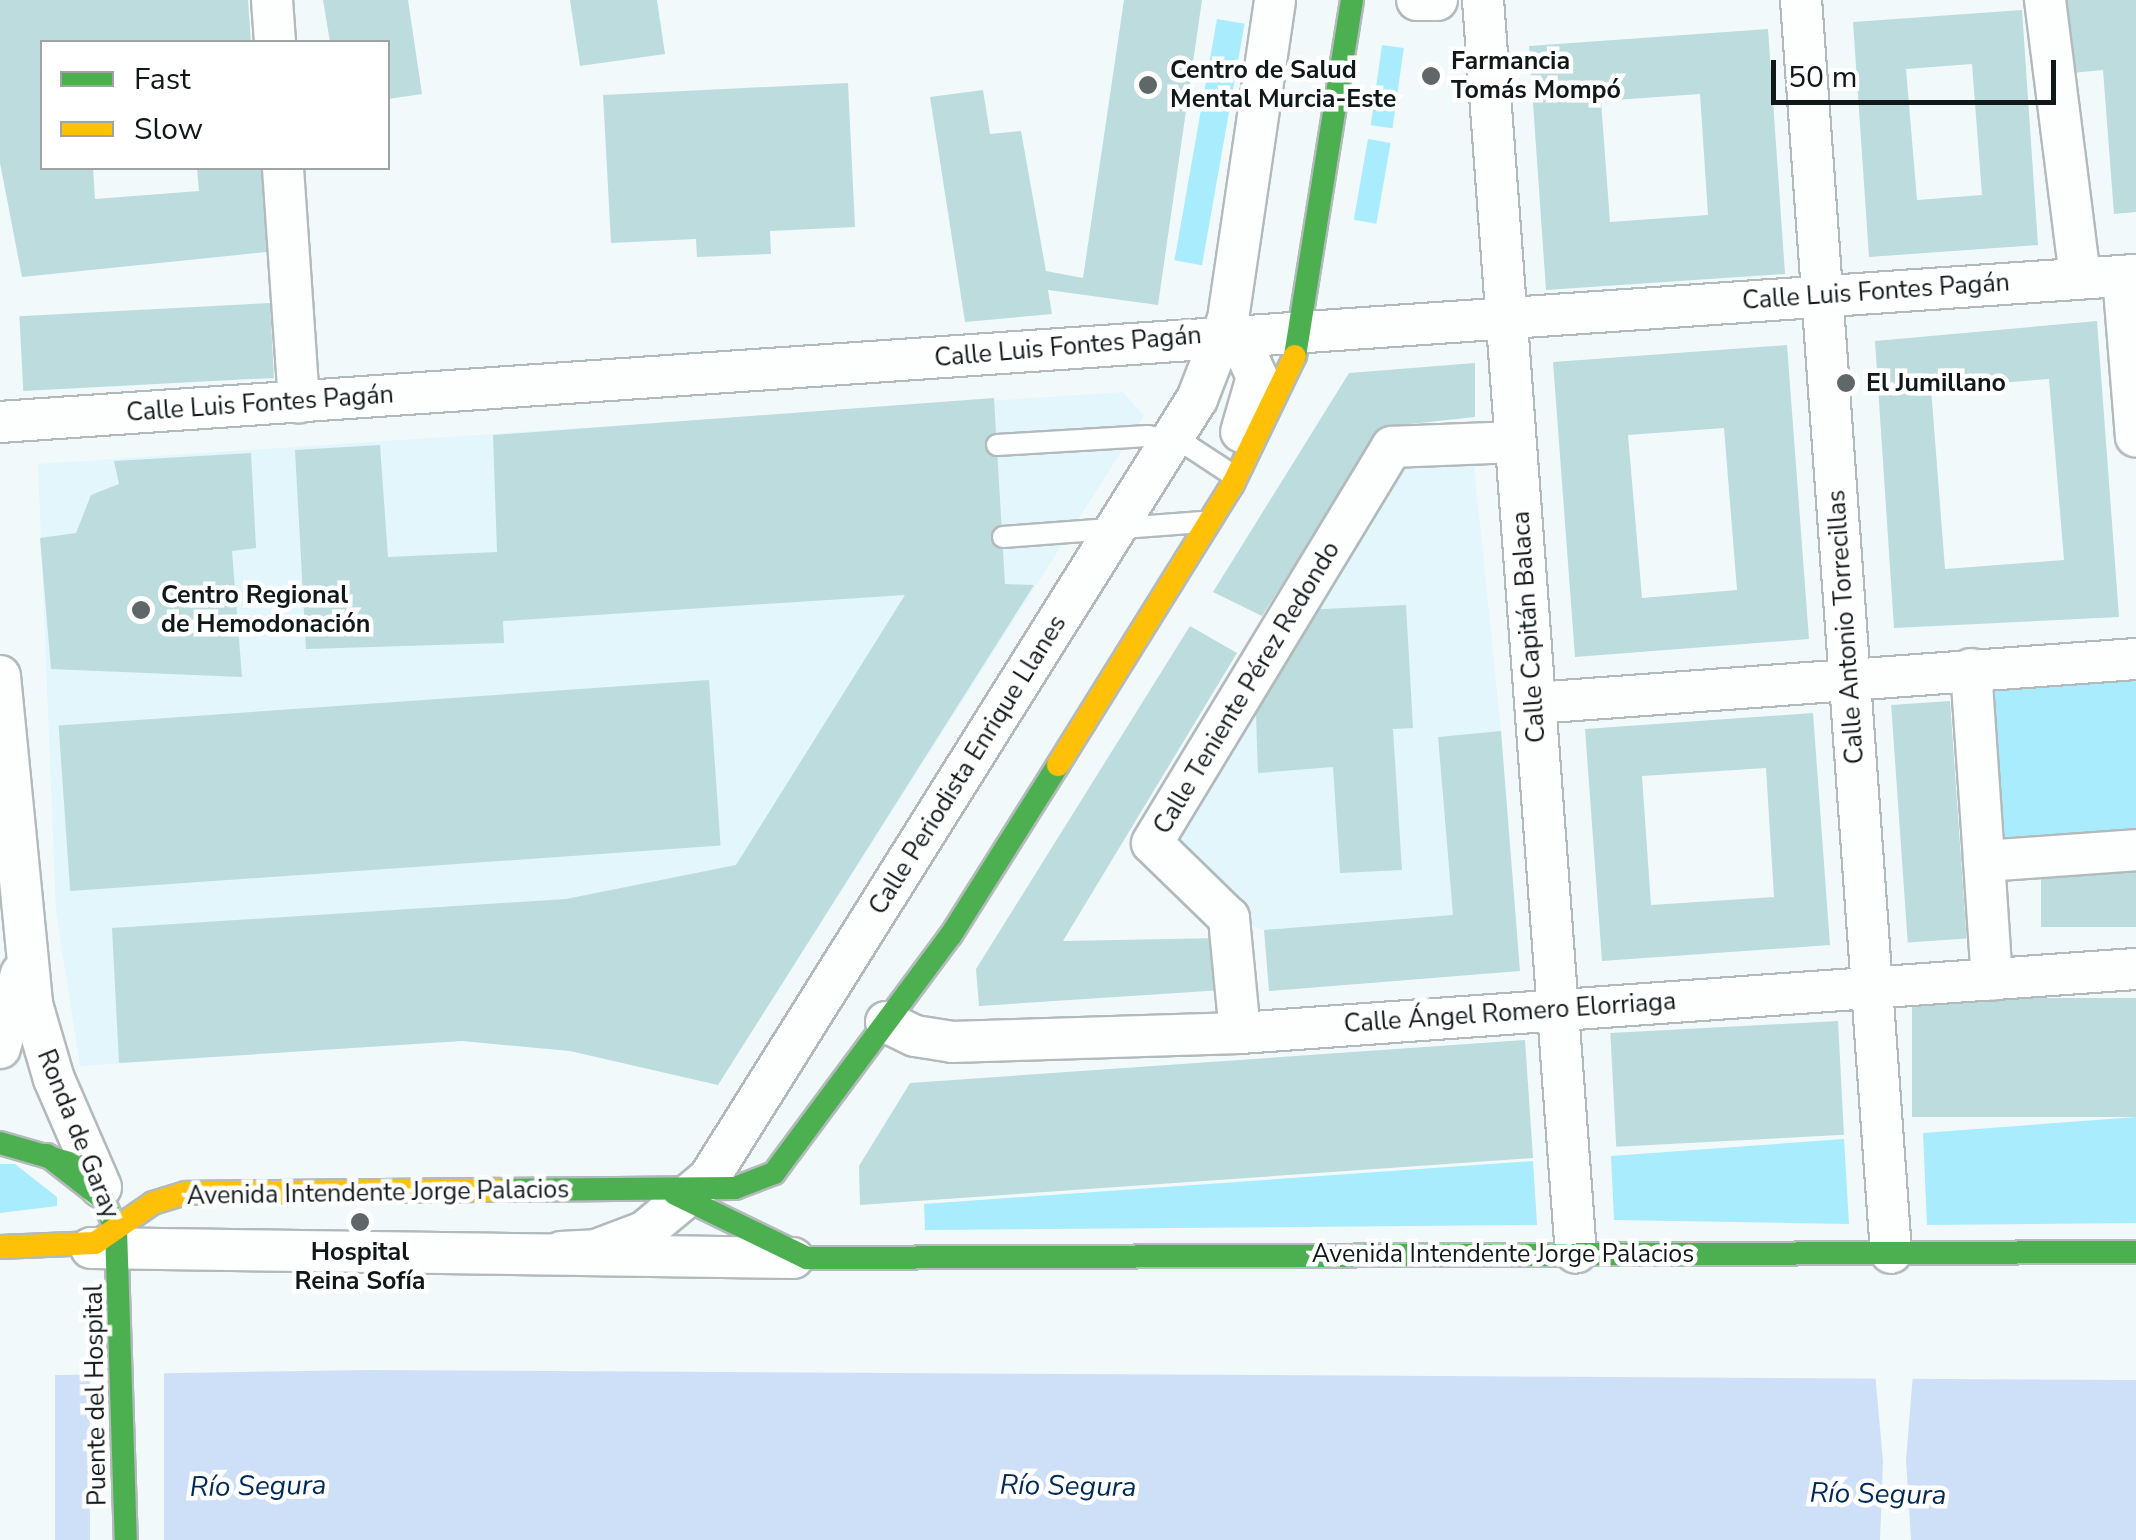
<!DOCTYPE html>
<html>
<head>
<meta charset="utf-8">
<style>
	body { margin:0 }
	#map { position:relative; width:2136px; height:1540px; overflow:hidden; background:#f2f9fb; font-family:"Nunito Sans",sans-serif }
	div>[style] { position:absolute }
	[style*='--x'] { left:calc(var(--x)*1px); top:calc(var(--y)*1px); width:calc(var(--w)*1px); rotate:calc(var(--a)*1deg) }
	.built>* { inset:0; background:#e2f6fc }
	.green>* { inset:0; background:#a9ecfd; transform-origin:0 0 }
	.water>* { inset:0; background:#cee0f7 }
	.pier>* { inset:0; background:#f2f9fb; transform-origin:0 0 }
	.building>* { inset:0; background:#bddcde; transform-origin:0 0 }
	.roads { filter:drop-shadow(2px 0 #b3babc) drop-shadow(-2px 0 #b3babc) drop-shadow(0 2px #b3babc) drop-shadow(0 -2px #b3babc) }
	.lane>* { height:20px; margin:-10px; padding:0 10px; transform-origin:10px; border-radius:10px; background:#fdfefe }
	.street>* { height:40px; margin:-20px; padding:0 20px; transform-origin:20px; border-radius:20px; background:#fdfefe }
	.fast>* { height:22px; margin:-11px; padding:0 11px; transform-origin:11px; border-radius:11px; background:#4caf50 }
	.slow>* { height:22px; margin:-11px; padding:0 11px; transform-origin:11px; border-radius:11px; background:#ffc107 }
	.dots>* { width:28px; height:28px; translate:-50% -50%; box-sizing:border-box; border:5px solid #fff; border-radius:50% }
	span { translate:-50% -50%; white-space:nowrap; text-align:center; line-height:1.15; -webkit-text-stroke:9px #fff; paint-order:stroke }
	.poi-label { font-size:25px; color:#10181a; font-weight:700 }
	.left { translate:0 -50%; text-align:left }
	.street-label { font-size:25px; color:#10181a }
	.water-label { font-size:28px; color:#002b58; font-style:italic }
	.legend { position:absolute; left:40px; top:40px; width:350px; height:130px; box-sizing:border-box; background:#fff; border:2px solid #9fa3a3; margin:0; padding:12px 18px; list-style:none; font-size:30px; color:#10181a }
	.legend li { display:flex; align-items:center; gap:20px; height:50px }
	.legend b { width:50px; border:2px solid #9fa3a3 }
	.scale { position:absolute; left:1771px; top:60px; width:285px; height:45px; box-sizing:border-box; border:5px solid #10181a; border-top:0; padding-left:12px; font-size:30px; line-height:35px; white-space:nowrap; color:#10181a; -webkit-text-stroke:8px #fff; paint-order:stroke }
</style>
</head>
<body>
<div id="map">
	<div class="built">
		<i style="clip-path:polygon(1123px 392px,1144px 416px,718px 1085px,570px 1051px,462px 1041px,80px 1066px,56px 912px,38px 464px)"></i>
		<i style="clip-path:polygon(1472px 445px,1501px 731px,1438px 737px,1453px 915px,1264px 930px,1229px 918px,1152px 843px,1392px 447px)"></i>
	</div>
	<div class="green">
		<i style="left:1217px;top:19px;width:28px;height:245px;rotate:10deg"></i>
		<i style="left:1382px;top:45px;width:22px;height:81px;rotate:8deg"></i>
		<i style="left:1368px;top:139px;width:23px;height:82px;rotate:10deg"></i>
		<i style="left:2136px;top:659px;width:190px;height:165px;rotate:90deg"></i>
		<i style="clip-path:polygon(2136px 1117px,2136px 1223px,1927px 1225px,1923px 1133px)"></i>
		<i style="clip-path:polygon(1844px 1139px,1849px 1224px,1614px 1220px,1611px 1156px)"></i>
		<i style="clip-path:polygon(1533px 1161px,1537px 1225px,925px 1230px,924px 1204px)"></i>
		<i style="clip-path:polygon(0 1164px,15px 1164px,57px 1197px,57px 1206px,0 1213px)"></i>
	</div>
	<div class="water">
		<i style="clip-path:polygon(369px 1370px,2136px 1380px,2136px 1540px,0 1540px,0 1376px)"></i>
	</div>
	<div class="pier">
		<i style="left:164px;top:1368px;width:172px;height:74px;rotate:90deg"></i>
		<i style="left:55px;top:1370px;width:170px;height:55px;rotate:90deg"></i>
		<i style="clip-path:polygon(1875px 1373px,1913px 1374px,1906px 1460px,1911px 1540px,1880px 1540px,1883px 1461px)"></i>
	</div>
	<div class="building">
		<i style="clip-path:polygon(0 0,248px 0,251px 42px,42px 42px,42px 168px,93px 168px,95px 199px,199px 191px,197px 168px,261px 168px,267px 252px,22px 277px,0 163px)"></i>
		<i style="clip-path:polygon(323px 0,408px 0,422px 94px,388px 99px,388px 42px,330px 42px)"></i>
		<i style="clip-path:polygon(570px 0,657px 0,665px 54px,580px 66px)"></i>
		<i style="clip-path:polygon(1124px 0,1202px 0,1158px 305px,1048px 290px,1052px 314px,965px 322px,930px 97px,983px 90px,990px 134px,1021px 131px,1046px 271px,1083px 278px)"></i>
		<i style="clip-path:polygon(2067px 0,2136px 0,2136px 212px,2114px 214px,2103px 70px,2072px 73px)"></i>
		<i style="clip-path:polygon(evenodd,2022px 10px,2038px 245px,1869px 257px,1853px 22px,2022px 10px,1972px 64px,1982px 195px,1917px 200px,1906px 69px,1972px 64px)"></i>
		<i style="clip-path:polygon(evenodd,1768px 29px,1785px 274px,1546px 290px,1529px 46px,1768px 29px,1700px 94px,1708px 215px,1610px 222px,1601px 101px,1700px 94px)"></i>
		<i style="clip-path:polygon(848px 83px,855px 227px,770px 231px,771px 254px,697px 257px,696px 239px,611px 243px,603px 95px)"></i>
		<i style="left:270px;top:303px;width:75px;height:251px;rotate:87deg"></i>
		<i style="clip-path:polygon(evenodd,2097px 321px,2119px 617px,1894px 628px,1875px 341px,2097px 321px,2049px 379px,2064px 560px,1945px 569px,1931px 388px,2049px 379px)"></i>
		<i style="clip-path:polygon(evenodd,1787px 345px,1809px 639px,1575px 657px,1553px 362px,1787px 345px,1724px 428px,1737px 590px,1642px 598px,1628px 435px,1724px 428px)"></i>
		<i style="clip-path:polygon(1475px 363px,1475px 417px,1383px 427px,1262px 616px,1213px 592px,1349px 373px)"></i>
		<i style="clip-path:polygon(994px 398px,1005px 584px,1034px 585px,718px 1085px,570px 1051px,462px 1041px,119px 1063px,112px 928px,566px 899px,736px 865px,905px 595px,503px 621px,504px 643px,306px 649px,295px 450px,380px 445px,388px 557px,497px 552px,493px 435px)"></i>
		<i style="clip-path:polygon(251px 453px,256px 548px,232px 551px,242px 677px,51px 669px,40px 538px,76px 533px,91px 495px,119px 484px,114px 461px)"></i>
		<i style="clip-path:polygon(1406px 605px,1413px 728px,1393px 729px,1402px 870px,1340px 873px,1333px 767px,1258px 773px,1255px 686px,1303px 610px)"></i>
		<i style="clip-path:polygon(1190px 626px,1237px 653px,1063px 941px,1221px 938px,1223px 990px,979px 1006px,976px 969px)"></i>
		<i style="left:709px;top:680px;width:166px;height:652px;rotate:86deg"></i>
		<i style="left:1950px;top:701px;width:238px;height:59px;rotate:86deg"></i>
		<i style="clip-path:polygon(evenodd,1813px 713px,1830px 945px,1602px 961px,1585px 729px,1813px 713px,1766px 768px,1774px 897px,1651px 905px,1642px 776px,1766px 768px)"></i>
		<i style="clip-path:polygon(1501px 731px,1520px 971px,1269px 991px,1264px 930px,1453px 915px,1438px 737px)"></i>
		<i style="left:2136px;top:870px;width:57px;height:95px;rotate:90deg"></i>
		<i style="left:2136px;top:998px;width:119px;height:224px;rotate:90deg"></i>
		<i style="left:1838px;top:1021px;width:114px;height:228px;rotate:87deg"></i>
		<i style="clip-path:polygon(1525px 1040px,1533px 1158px,860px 1205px,859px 1166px,910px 1083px)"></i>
	</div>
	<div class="roads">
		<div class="lane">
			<i style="--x:997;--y:445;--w:151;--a:-3.4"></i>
			<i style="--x:1148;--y:436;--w:43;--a:14.7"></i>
			<i style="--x:1190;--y:447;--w:45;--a:33.3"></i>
			<i style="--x:1003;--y:537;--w:200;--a:-4.3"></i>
		</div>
		<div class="street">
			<i style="--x:272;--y:0;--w:42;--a:85.9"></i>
			<i style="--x:1417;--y:0;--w:20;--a:0"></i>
			<i style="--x:1483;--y:0;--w:1256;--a:85.76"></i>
			<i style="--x:1801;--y:0;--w:1256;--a:85.89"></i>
			<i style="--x:2045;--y:0;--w:280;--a:82.8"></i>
			<i style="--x:283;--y:168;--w:235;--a:86.1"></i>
			<i style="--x:2123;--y:276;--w:161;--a:85.4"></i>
			<i style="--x:1224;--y:335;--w:24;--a:35"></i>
			<i style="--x:1244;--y:349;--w:31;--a:65"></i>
			<i style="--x:1257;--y:377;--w:57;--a:106.2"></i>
			<i style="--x:0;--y:422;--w:2141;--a:-3.94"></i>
			<i style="--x:1971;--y:669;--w:192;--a:86.1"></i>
			<i style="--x:1984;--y:861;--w:152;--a:-4.1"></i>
			<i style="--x:0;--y:676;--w:330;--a:84.4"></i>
			<i style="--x:32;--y:1004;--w:78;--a:73.7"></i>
			<i style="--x:54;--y:1079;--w:118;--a:66.5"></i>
			<i style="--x:1535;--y:703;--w:603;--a:-4.19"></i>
			<i style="--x:1984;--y:861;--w:119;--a:86.2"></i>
			<i style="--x:886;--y:1022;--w:32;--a:26"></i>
			<i style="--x:915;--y:1036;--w:37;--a:9"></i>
			<i style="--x:952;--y:1042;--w:288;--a:-1.8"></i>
			<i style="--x:1240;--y:1033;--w:898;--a:-4.09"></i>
			<i style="--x:1240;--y:1033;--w:116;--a:-95.5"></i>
			<i style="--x:1229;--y:918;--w:107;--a:-135.8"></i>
			<i style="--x:1152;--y:843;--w:463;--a:-58.8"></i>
			<i style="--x:1392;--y:447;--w:123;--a:-2.3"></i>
			<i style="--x:0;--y:1048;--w:77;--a:-74.2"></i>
			<i style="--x:91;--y:1248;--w:702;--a:0.82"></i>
			<i style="--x:561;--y:1252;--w:35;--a:-3"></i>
			<i style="--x:596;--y:1250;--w:51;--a:-20.6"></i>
			<i style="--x:644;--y:1232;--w:85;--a:-39.7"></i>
			<i style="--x:709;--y:1178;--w:919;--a:-57.94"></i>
			<i style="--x:1197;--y:399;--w:86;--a:-68.8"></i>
			<i style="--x:1228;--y:319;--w:322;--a:-81.6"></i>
		</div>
		<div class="fast">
			<i style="--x:1295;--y:356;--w:361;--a:-80.9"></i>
			<i style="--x:0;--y:1143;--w:86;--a:16.1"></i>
			<i style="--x:47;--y:1155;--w:71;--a:38.2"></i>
			<i style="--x:103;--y:1199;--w:33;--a:67"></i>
			<i style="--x:116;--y:1229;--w:311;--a:88.2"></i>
			<i style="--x:497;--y:1190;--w:238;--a:-0.5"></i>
			<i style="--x:735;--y:1188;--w:42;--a:-21"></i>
			<i style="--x:774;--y:1173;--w:297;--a:-53.4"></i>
			<i style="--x:951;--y:935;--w:201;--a:-57.8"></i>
			<i style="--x:675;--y:1194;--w:147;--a:25.9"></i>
			<i style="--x:807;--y:1258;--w:1329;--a:-0.26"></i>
		</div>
		<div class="slow">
			<i style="--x:1058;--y:765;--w:331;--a:-58.1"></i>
			<i style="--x:1233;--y:484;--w:142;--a:-64.2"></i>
			<i style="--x:0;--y:1247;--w:95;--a:-2.4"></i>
			<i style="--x:95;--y:1243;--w:70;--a:-34.6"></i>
			<i style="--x:153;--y:1203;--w:34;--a:-17"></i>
			<i style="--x:186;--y:1193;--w:311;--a:-0.6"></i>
		</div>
	</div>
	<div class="dots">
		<i style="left:1431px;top:76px;background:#5f6769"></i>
		<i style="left:1148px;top:85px;background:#5f6769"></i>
		<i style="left:1846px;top:383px;background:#5f6769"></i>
		<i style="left:141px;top:610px;background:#5f6769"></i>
		<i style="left:360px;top:1222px;background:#5f6769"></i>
	</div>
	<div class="poi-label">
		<span class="left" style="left:1451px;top:76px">Farmancia<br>Tomás Mompó</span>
		<span class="left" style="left:1170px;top:85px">Centro de Salud<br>Mental Murcia-Este</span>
		<span class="left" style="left:1866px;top:383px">El Jumillano</span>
		<span class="left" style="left:161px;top:610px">Centro Regional<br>de Hemodonación</span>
		<span style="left:360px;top:1267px">Hospital<br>Reina Sofía</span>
	</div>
	<div class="street-label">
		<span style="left:1876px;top:292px;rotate:-4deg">Calle Luis Fontes Pagán</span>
		<span style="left:1068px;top:347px;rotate:-5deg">Calle Luis Fontes Pagán</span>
		<span style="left:260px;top:404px;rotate:-4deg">Calle Luis Fontes Pagán</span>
		<span style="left:1529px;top:627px;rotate:-94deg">Calle Capitán Balaca</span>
		<span style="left:1846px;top:627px;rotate:-94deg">Calle Antonio Torrecillas</span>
		<span style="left:1247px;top:688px;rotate:-59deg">Calle Teniente Pérez Redondo</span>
		<span style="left:968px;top:765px;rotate:-58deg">Calle Periodista Enrique Llanes</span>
		<span style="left:1510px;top:1013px;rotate:-4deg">Calle Ángel Romero Elorriaga</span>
		<span style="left:78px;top:1134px;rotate:68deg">Ronda de Garay</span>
		<span style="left:378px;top:1193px;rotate:-1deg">Avenida Intendente Jorge Palacios</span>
		<span style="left:1503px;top:1254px">Avenida Intendente Jorge Palacios</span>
		<span style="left:96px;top:1395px;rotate:-91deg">Puente del Hospital</span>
	</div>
	<div class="water-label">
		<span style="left:258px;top:1486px;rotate:-1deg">Río Segura</span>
		<span style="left:1068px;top:1486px;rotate:1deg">Río Segura</span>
		<span style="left:1878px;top:1494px;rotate:1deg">Río Segura</span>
	</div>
	<ul class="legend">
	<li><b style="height:12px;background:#4caf50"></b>Fast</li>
	<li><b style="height:12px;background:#ffc107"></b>Slow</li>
	</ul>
	<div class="scale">50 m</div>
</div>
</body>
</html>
